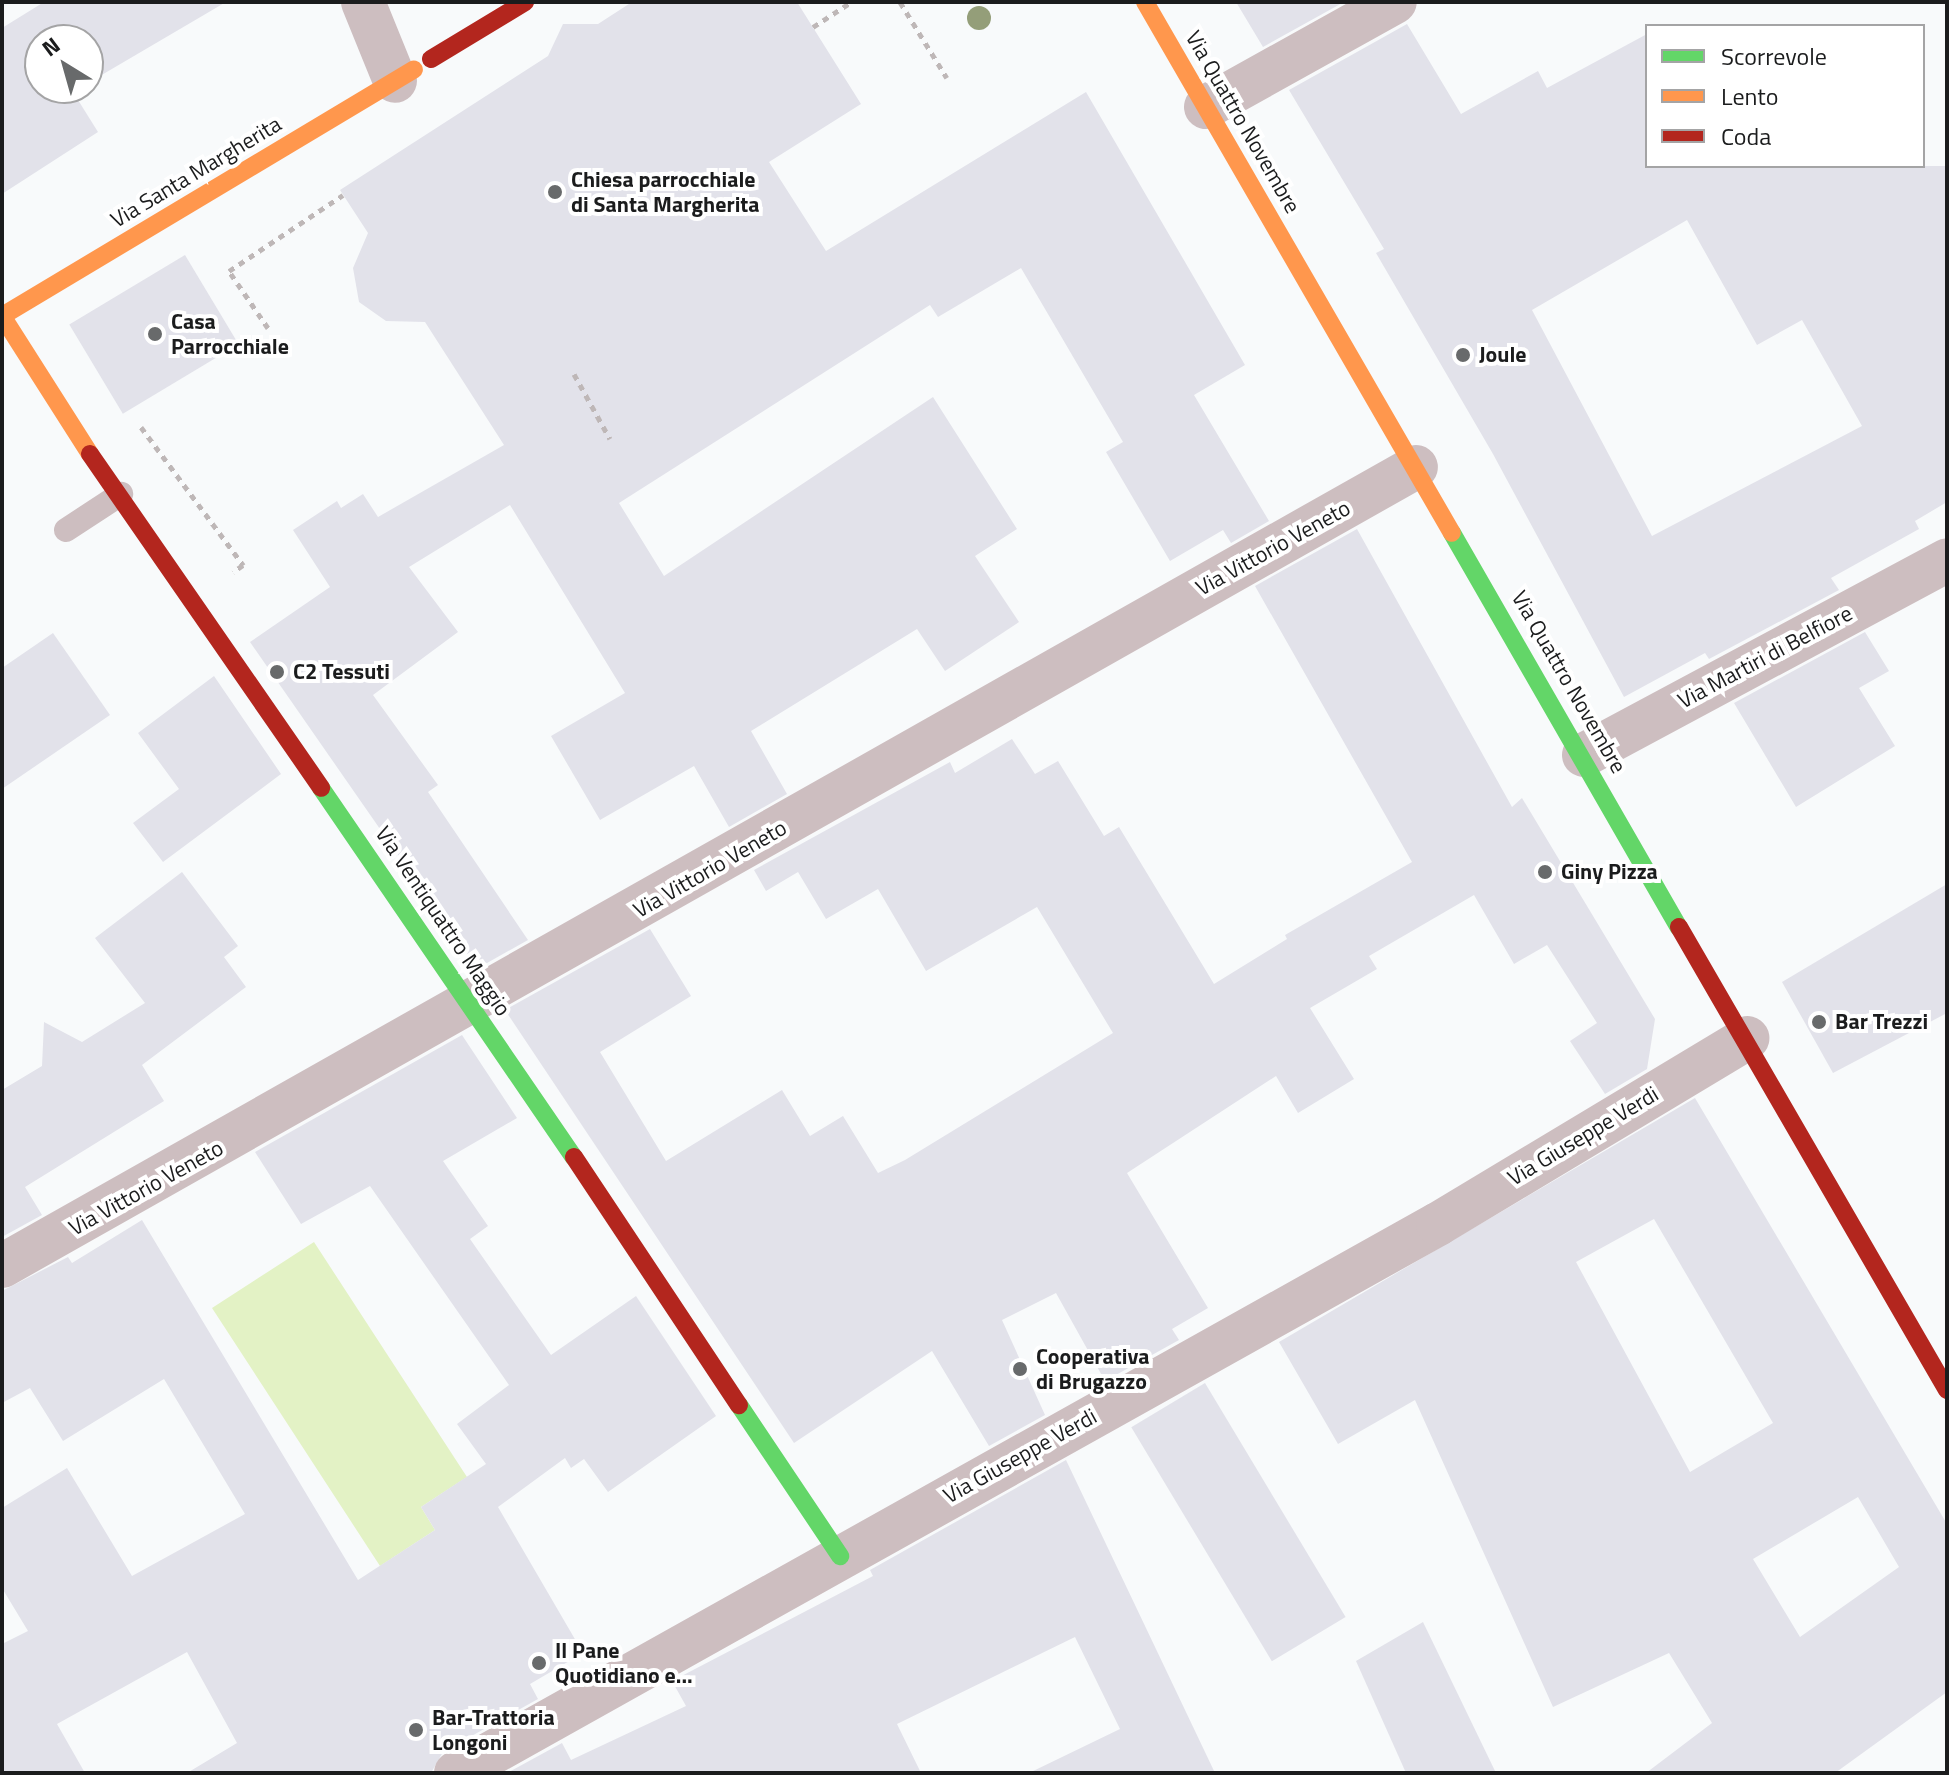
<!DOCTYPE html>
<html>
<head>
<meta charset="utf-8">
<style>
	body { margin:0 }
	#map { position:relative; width:1949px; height:1775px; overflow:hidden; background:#f8fafb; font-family:"Titillium Web",sans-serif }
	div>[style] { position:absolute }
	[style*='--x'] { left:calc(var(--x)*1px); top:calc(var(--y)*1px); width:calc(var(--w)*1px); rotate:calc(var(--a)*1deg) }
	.green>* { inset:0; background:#e3f2c5 }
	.building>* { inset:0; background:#e2e2ea; transform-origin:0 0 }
	.path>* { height:5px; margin-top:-2.5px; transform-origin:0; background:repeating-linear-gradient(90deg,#beb7b7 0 6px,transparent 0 12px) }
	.lane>* { height:24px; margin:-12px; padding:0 12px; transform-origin:12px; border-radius:12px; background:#cdbec0 }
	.street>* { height:44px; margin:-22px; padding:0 22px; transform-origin:22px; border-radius:22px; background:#cdbec0 }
	.fast>* { height:18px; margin:-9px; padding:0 9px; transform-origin:9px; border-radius:9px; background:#63d668 }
	.slow>* { height:18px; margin:-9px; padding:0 9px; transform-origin:9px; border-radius:9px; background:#ff974d }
	.jam>* { height:18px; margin:-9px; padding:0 9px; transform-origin:9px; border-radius:9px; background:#b3261e }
	.trees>* { width:24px; height:24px; margin:-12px; border-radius:50%; background:#949e79 }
	.dots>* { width:22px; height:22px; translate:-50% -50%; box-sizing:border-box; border:4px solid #fff; border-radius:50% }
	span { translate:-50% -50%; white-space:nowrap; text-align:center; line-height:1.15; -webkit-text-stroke:8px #fff; paint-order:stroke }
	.street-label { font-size:22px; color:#1b1c1d }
	.poi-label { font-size:22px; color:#1b1c1d; font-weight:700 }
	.left { translate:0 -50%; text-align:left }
	.frame { position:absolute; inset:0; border:4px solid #1b1c1d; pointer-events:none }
	.legend { position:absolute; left:1645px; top:24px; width:280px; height:144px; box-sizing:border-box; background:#fff; border:2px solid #a4a4a5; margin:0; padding:10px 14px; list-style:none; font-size:24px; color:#1b1c1d }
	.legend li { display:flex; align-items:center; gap:16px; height:40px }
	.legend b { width:40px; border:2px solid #a4a4a5 }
	.north { position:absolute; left:24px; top:24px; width:80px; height:80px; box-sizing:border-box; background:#fff; border:2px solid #a4a4a5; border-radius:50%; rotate:323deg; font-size:22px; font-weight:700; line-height:32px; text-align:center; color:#1b1c1d }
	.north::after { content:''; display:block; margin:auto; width:28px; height:36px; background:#686a6b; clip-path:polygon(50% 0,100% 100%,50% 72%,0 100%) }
</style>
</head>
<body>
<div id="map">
	<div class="green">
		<i style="clip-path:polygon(314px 1242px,467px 1477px,421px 1507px,435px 1530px,380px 1566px,212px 1308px)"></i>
	</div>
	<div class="building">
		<i style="clip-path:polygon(44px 2px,226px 2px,88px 83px,88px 40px,40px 40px,40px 88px,79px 88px,73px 92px,98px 132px,2px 194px,2px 28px)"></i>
		<i style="clip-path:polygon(632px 2px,797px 2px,861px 104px,769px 162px,826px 251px,1086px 92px,1245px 365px,1194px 395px,1269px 521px,1231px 543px,1223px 530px,1170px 561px,1106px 452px,1123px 442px,1021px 268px,938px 317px,930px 305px,619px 503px,664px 576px,933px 397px,1017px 529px,975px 556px,1019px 622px,945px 671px,917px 629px,751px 731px,787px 794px,729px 827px,694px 766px,600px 820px,551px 736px,625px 693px,510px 505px,409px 567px,458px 632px,373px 695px,438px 785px,428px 792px,528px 940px,487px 963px,469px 957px,250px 642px,330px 587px,293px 530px,337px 501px,341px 508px,363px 494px,378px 517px,504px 445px,425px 322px,386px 321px,359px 302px,353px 268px,368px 233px,340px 190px,548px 56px,563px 24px,598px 24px)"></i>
		<i style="clip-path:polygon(1236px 2px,1344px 2px,1263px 47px)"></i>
		<i style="clip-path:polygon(evenodd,1407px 24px,1461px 114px,1538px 71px,1547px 88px,1647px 34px,1647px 166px,1947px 166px,1947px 502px,1915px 521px,1919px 529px,1831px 578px,1839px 590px,1709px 659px,1705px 653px,1624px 697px,1493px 454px,1376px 253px,1384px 249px,1289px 90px,1407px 24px,1687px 220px,1757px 345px,1802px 320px,1862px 426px,1652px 536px,1532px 310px,1687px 220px)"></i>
		<i style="left:185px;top:255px;width:104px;height:135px;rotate:59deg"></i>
		<i style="clip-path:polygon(1357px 529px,1512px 807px,1522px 798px,1655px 1019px,1647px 1069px,1605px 1094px,1570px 1041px,1597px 1023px,1547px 945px,1514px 964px,1474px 895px,1369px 956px,1377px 969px,1310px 1008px,1354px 1079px,1298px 1113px,1276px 1076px,1127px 1173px,1208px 1308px,1172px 1329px,1179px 1340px,1105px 1381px,1056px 1293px,1002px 1320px,1045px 1415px,989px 1446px,932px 1351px,794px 1443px,505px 1010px,650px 929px,691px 996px,600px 1052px,666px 1161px,782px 1090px,810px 1136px,843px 1116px,878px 1173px,905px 1160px,1113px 1033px,1037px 907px,926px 971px,878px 889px,826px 919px,798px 872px,766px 891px,754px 870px,950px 762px,955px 773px,1012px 739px,1035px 774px,1058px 761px,1104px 836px,1119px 827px,1214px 984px,1287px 939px,1285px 935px,1412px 862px,1255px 586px)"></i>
		<i style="clip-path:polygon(1865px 632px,1889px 671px,1859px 688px,1895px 746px,1796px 807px,1734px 703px)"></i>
		<i style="clip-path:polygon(53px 633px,110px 715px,2px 789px,2px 668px)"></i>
		<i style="clip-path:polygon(214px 676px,281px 774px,163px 862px,133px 823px,179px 789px,138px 733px)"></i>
		<i style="clip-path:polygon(182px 872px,238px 946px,224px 957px,246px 987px,142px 1065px,164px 1101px,25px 1187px,42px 1215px,2px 1237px,2px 1090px,42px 1066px,44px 1022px,82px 1042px,145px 1003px,95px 938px)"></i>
		<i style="clip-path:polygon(1947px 884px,1947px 1013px,1833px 1073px,1782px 982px)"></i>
		<i style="clip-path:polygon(462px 1035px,517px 1118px,443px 1161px,488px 1226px,470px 1239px,551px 1355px,636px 1296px,716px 1416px,608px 1492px,584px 1459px,571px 1468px,565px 1458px,498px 1507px,583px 1653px,530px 1684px,538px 1699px,443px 1752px,431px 1773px,187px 1773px,237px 1743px,187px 1652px,57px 1724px,85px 1773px,2px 1773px,2px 1644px,28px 1631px,2px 1588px,2px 1508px,67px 1468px,132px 1576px,245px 1514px,164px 1379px,63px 1441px,30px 1388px,2px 1403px,2px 1291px,68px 1257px,72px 1263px,142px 1220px,358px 1580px,435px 1530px,421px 1507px,486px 1464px,457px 1424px,509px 1385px,370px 1186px,301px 1224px,255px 1152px)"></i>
		<i style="clip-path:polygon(evenodd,1695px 1098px,1947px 1524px,1947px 1692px,1835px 1773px,1646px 1773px,1712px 1723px,1669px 1653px,1553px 1707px,1415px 1400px,1338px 1444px,1279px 1342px,1695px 1098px,1654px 1219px,1773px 1423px,1690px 1472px,1576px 1262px,1654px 1219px,1695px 1098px,1858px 1497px,1899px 1567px,1800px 1637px,1753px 1559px,1858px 1497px)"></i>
		<i style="left:1205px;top:1383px;width:273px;height:86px;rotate:59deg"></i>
		<i style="clip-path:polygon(1066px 1460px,1215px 1773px,1029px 1773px,1120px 1729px,1075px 1637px,897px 1724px,921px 1773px,507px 1773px,562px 1743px,571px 1760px,686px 1706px,672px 1681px,873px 1576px,870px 1570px)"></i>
		<i style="clip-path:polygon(1423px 1622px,1496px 1773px,1406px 1773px,1356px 1661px)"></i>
	</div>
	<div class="path">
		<i style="--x:900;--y:2;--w:89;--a:58.3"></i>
		<i style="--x:813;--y:27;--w:45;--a:-33.3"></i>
		<i style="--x:268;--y:328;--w:69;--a:-124.4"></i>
		<i style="--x:229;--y:271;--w:137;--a:-33.7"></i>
		<i style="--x:574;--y:374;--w:74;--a:61"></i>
		<i style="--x:141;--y:427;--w:172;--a:53.5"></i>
		<i style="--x:243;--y:565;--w:12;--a:145"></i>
	</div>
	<div class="lane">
		<i style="--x:66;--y:530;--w:66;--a:-33.2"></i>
	</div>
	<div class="street">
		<i style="--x:363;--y:2;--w:85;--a:67.9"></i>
		<i style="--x:1206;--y:107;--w:216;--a:-29.1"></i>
		<i style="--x:1584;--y:755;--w:412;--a:-28.2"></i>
		<i style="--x:2;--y:1266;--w:1624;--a:-29.47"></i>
		<i style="--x:456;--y:1773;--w:1125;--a:-29.21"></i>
		<i style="--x:1438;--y:1224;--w:361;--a:-31"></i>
	</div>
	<div class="fast">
		<i style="--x:1452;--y:533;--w:455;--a:60.1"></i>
		<i style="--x:321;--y:788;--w:447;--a:55.6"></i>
		<i style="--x:739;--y:1405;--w:182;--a:56.2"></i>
	</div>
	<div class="slow">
		<i style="--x:1145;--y:2;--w:613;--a:59.97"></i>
		<i style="--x:90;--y:454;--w:164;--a:-122.5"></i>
		<i style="--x:2;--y:316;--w:480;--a:-30.9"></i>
	</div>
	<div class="jam">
		<i style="--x:431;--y:59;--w:110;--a:-31.2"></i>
		<i style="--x:90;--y:454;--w:406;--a:55.3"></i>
		<i style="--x:1679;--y:927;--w:535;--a:59.94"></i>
		<i style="--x:574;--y:1157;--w:298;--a:56.4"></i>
	</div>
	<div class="trees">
		<i style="left:979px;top:18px"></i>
	</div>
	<div class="dots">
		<i style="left:555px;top:192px;background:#686a6b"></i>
		<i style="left:155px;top:334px;background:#686a6b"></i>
		<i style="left:1463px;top:355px;background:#686a6b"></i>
		<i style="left:277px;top:672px;background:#686a6b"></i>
		<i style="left:1545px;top:872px;background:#686a6b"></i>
		<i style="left:1819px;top:1022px;background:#686a6b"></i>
		<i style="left:1020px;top:1369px;background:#686a6b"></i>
		<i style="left:539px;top:1663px;background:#686a6b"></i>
		<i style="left:416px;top:1730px;background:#686a6b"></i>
	</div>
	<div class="street-label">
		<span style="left:1243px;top:122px;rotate:60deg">Via Quattro Novembre</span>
		<span style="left:196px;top:172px;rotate:-31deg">Via Santa Margherita</span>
		<span style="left:1273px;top:548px;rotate:-29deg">Via Vittorio Veneto</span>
		<span style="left:1765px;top:657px;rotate:-28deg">Via Martiri di Belfiore</span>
		<span style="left:1569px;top:682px;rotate:60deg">Via Quattro Novembre</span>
		<span style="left:710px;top:869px;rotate:-30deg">Via Vittorio Veneto</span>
		<span style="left:443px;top:921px;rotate:56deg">Via Ventiquattro Maggio</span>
		<span style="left:1583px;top:1136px;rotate:-31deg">Via Giuseppe Verdi</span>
		<span style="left:146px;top:1188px;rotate:-29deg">Via Vittorio Veneto</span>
		<span style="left:1020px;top:1456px;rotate:-29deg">Via Giuseppe Verdi</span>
	</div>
	<div class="poi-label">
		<span class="left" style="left:571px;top:192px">Chiesa parrocchiale<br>di Santa Margherita</span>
		<span class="left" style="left:171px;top:334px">Casa<br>Parrocchiale</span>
		<span class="left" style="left:1479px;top:355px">Joule</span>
		<span class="left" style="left:293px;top:672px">C2 Tessuti</span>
		<span class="left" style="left:1561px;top:872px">Giny Pizza</span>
		<span class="left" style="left:1835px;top:1022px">Bar Trezzi</span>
		<span class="left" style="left:1036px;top:1369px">Cooperativa<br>di Brugazzo</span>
		<span class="left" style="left:555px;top:1663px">Il Pane<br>Quotidiano e...</span>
		<span class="left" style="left:432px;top:1730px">Bar-Trattoria<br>Longoni</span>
	</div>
	<div class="frame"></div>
	<ul class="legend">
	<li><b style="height:10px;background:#63d668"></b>Scorrevole</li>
	<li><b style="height:10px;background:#ff974d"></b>Lento</li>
	<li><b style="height:10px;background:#b3261e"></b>Coda</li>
	</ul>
	<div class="north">N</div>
</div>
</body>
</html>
